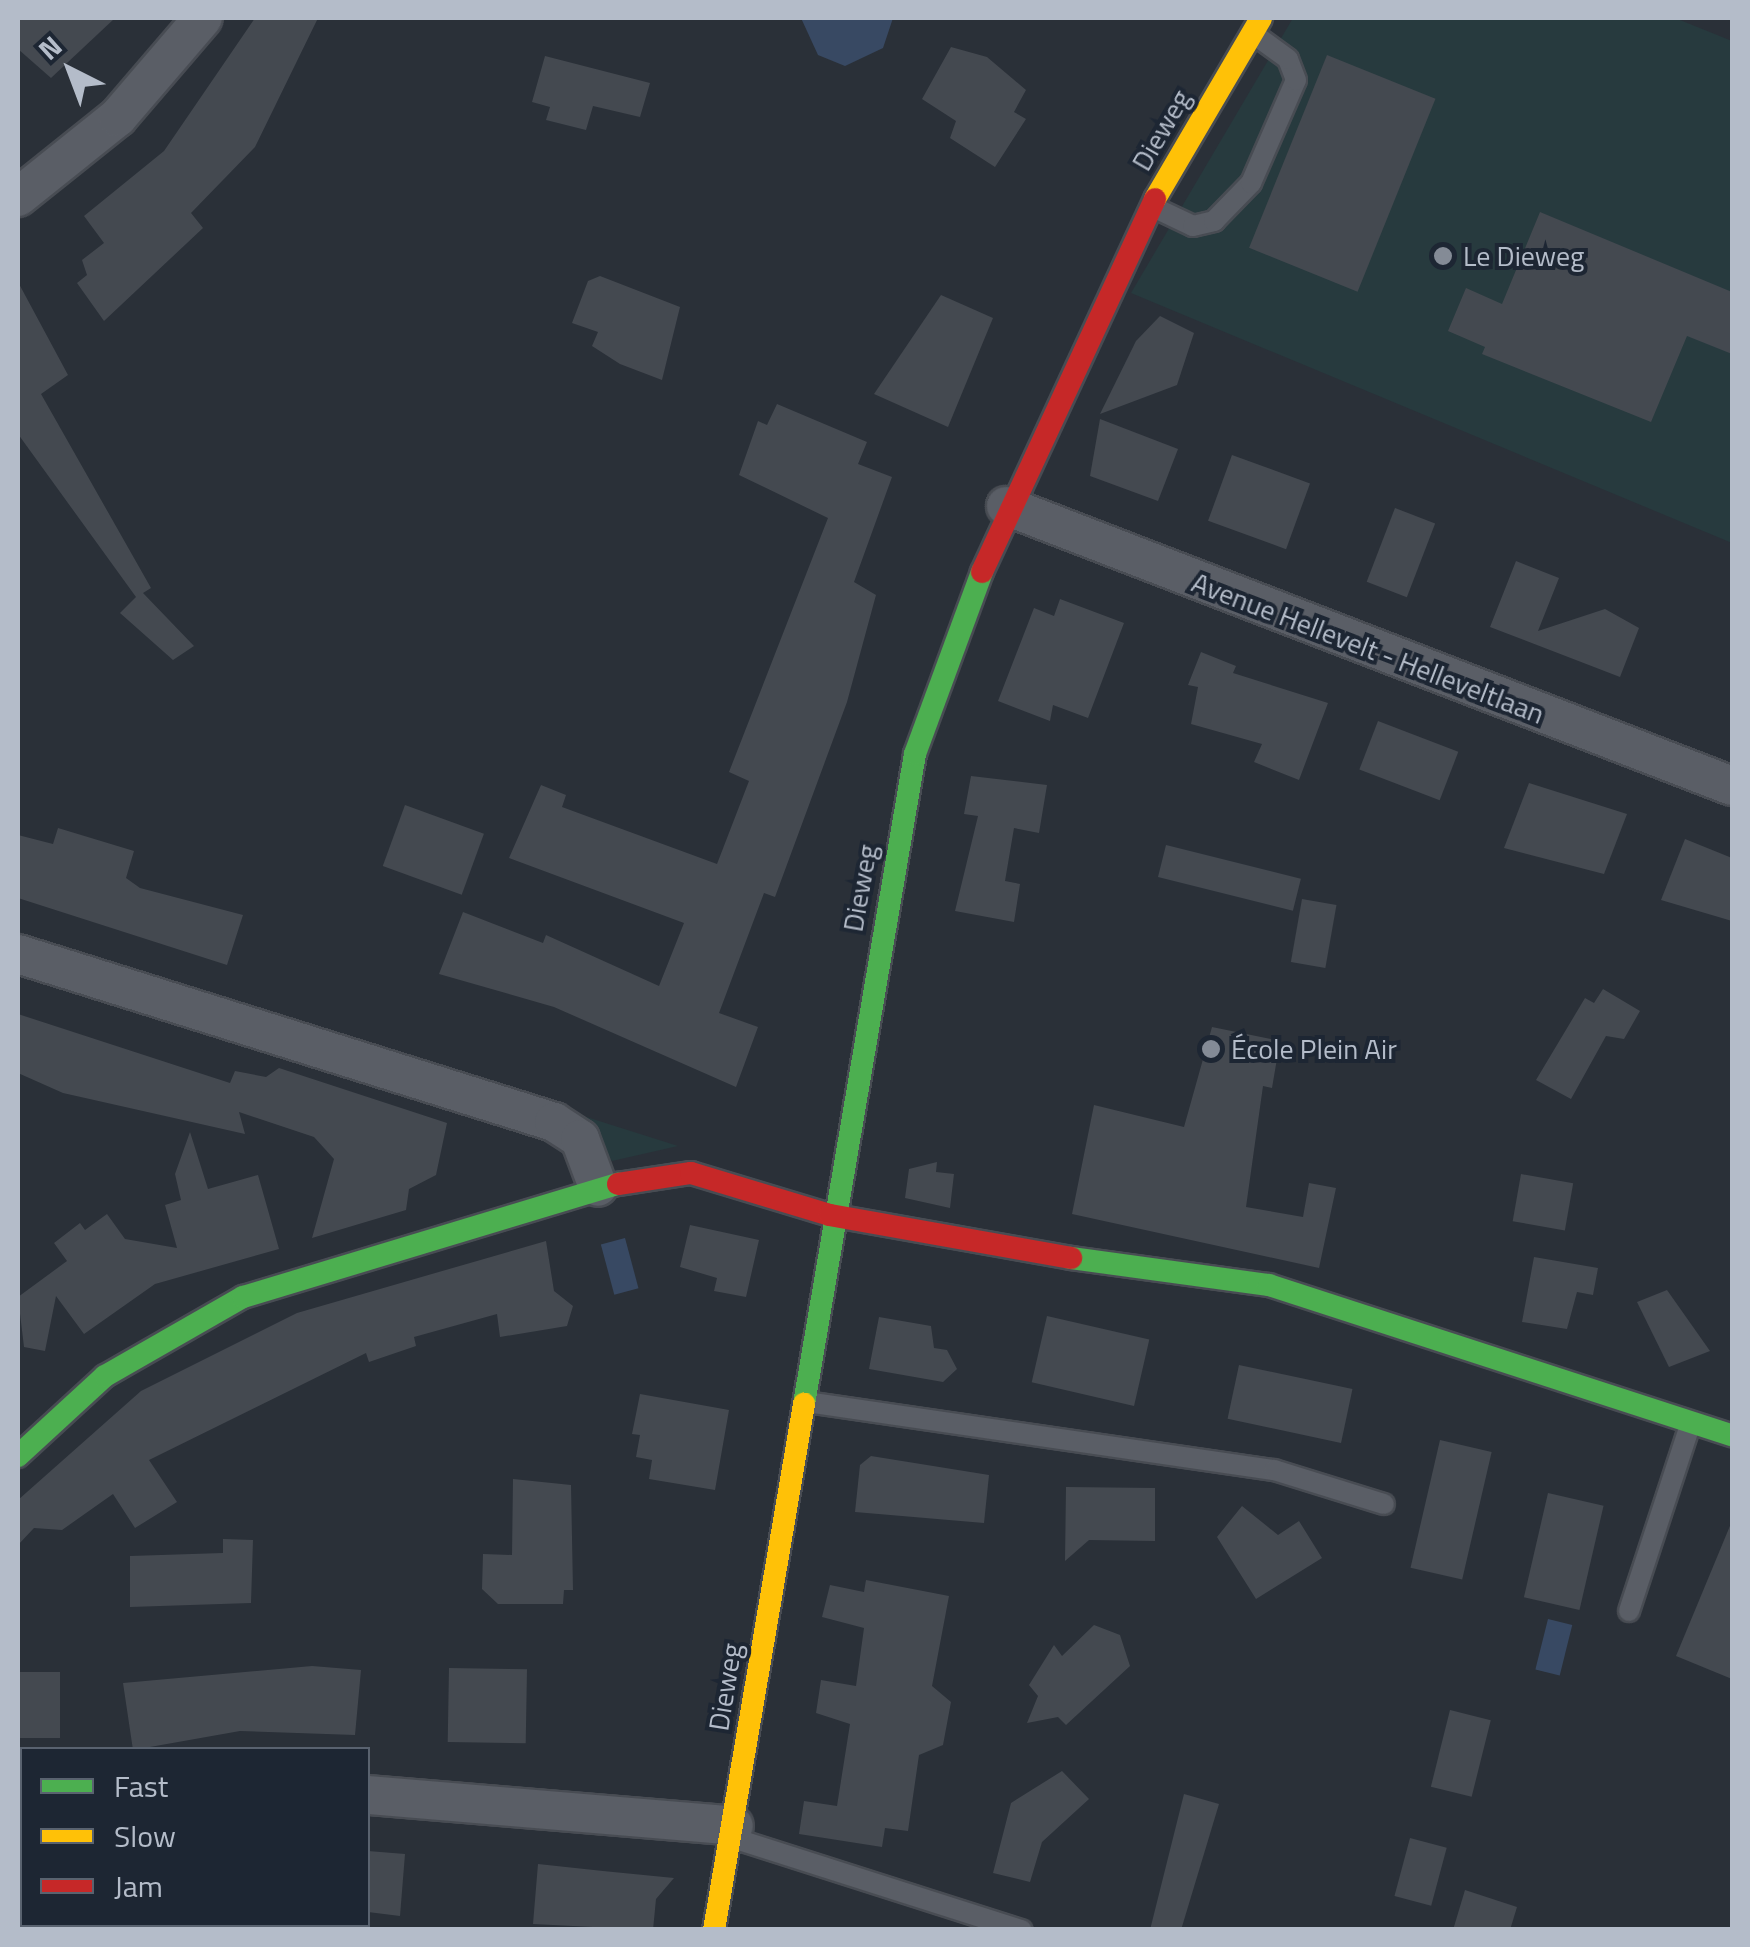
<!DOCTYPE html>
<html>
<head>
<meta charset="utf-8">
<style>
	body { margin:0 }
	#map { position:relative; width:1750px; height:1947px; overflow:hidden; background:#2a3038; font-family:"Titillium Web",sans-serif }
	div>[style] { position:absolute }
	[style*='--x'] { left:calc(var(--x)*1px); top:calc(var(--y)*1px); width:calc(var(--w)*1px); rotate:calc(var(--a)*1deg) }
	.green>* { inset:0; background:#273a3e }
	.water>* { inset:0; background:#384963; transform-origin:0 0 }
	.building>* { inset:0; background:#444950; transform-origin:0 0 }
	.roads { filter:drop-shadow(2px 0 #484c53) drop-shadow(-2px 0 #484c53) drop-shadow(0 2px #484c53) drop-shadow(0 -2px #484c53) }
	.lane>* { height:20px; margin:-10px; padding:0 10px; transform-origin:10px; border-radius:10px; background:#5a5e66 }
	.street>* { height:38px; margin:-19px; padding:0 19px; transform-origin:19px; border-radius:19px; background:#5a5e66 }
	.fast>* { height:22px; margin:-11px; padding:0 11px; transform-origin:11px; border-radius:11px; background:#4caf50 }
	.slow>* { height:22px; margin:-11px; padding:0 11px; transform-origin:11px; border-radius:11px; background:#ffc107 }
	.jam>* { height:22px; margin:-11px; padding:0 11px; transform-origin:11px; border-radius:11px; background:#c62828 }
	.dots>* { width:28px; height:28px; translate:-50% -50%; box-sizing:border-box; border:5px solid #1d2633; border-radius:50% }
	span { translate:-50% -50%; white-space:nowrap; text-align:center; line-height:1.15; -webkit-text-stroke:8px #1d2633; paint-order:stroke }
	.street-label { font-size:28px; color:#b4bcc9 }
	.poi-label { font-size:28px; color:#b4bcc9 }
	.left { translate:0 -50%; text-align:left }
	.frame { position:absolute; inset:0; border:20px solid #b4bcc9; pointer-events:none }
	.legend { position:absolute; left:20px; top:1747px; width:350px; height:180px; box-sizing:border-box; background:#1d2633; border:2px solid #59626f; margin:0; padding:12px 18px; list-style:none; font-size:30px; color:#b4bcc9 }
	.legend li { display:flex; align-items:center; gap:20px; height:50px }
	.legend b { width:50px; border:2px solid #59626f }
	.north { position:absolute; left:20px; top:20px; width:100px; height:100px; -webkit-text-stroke:8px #1d2633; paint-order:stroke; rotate:318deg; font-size:28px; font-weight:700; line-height:40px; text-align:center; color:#b4bcc9 }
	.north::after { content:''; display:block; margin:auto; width:35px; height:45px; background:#b4bcc9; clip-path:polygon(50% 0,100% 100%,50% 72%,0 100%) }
</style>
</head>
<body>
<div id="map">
	<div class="green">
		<i style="clip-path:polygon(1293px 18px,1675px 18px,1732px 41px,1732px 543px,1131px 293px)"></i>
		<i style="clip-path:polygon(577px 1114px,678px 1146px,612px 1161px)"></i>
	</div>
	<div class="water">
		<i style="clip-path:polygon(801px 18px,893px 18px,883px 48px,845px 66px,818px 55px)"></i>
		<i style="left:625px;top:1238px;width:52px;height:25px;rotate:75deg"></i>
		<i style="left:1548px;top:1619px;width:25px;height:52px;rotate:14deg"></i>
	</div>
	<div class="building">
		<i style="clip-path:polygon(18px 18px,115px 18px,51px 78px,18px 49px)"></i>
		<i style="clip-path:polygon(255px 18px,318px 18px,255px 147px,191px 213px,203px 228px,104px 321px,77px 283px,87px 275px,82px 260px,104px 243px,84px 216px,164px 151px)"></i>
		<i style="clip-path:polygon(951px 47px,987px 57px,1026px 90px,1014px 112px,1026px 119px,995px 167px,950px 138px,956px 121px,922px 99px)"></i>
		<i style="left:1327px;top:55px;width:117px;height:208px;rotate:22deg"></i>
		<i style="clip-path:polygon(545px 56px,650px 83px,640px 117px,593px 106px,586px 130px,546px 120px,550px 107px,532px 102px)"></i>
		<i style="clip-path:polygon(1540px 212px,1732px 292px,1732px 354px,1687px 336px,1651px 422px,1482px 354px,1485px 347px,1448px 331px,1466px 288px,1502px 304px)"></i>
		<i style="clip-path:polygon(600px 276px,680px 307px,662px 380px,620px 364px,592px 346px,598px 332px,572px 323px,588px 281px)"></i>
		<i style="clip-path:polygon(18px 282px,68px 375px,41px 394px,151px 588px,143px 593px,194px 646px,173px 660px,120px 613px,136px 597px,18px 434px)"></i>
		<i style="clip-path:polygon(941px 295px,993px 318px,948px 427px,874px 394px)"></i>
		<i style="clip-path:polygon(1160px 316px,1194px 333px,1177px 385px,1100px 414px,1136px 341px)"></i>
		<i style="clip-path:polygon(777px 404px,867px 442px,858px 464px,892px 477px,854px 582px,876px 595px,847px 702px,775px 897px,764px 893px,719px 1013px,758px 1027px,736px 1087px,554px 1007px,439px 974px,463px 912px,543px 943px,546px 935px,659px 986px,684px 923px,509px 858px,541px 785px,566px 795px,562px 807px,717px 864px,749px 781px,729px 772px,828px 518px,739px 475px,758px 421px,767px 425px)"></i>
		<i style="clip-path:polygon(1100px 419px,1178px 449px,1158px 501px,1090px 476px)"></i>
		<i style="left:1232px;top:455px;width:83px;height:70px;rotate:20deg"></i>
		<i style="left:1395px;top:508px;width:43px;height:79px;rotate:21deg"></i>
		<i style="clip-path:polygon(1516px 561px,1559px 578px,1538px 631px,1605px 609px,1639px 628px,1620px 677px,1490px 627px)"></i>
		<i style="clip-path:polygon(1060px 599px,1124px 623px,1088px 718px,1053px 705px,1050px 721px,998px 701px,1034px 608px,1054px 616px)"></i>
		<i style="clip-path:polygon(1201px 652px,1236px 666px,1233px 673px,1328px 703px,1299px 780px,1254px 762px,1262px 744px,1191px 724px,1198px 687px,1188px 685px)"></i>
		<i style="left:1378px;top:721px;width:86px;height:52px;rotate:21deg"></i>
		<i style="clip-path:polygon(971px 776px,1047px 785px,1039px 833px,1014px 828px,1005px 881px,1020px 884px,1014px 922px,955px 911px,978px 816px,964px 814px)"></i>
		<i style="clip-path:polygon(1529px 783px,1627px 814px,1604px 874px,1504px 848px)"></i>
		<i style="left:405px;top:805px;width:84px;height:65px;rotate:20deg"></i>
		<i style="clip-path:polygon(58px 828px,134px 851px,126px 878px,140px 888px,243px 915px,227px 965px,18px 898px,18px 835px,53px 844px)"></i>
		<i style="clip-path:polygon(1685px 839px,1732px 858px,1732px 921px,1661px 900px)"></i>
		<i style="left:1166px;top:845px;width:139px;height:33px;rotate:14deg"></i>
		<i style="left:1302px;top:899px;width:35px;height:64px;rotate:10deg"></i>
		<i style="clip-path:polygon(1603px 989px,1640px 1011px,1624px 1039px,1606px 1036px,1571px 1099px,1536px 1080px,1585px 998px,1594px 1003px)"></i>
		<i style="clip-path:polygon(18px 1014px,230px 1083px,235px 1071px,266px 1077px,279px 1068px,447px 1123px,436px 1175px,409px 1189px,406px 1210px,312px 1238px,334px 1159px,314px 1137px,239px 1112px,245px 1134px,63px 1093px,18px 1073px)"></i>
		<i style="clip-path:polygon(1212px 1027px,1280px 1041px,1272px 1088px,1263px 1086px,1246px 1207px,1303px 1217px,1309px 1183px,1336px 1188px,1319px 1268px,1072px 1214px,1094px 1105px,1184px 1127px)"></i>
		<i style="clip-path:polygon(190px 1132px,208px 1189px,258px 1175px,279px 1249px,155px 1284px,84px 1334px,56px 1296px,45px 1351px,24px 1347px,18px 1297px,67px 1261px,54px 1243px,80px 1223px,85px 1230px,107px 1214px,125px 1239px,177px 1248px,165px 1205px,181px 1200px,175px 1174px)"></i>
		<i style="clip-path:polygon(937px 1162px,936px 1172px,954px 1174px,950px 1208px,905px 1198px,909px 1169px)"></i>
		<i style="left:1521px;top:1174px;width:53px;height:48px;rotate:10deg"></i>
		<i style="clip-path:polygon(690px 1225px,759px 1240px,746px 1297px,714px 1291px,717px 1278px,680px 1267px)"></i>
		<i style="clip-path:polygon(546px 1241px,554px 1291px,573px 1306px,567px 1326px,500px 1337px,497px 1314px,414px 1337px,416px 1346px,369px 1362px,366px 1353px,149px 1460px,177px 1502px,135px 1528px,113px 1494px,62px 1530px,34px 1528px,18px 1545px,18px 1500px,141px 1391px,297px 1313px)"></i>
		<i style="clip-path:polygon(1534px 1257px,1598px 1268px,1593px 1295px,1577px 1292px,1567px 1329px,1522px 1322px)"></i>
		<i style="clip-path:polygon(1667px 1290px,1710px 1351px,1669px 1367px,1637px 1302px)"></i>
		<i style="left:1047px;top:1316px;width:105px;height:68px;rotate:13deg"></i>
		<i style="clip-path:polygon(879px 1317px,931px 1326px,934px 1348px,947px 1350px,957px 1369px,943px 1382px,869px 1369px)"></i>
		<i style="left:1239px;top:1365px;width:116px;height:55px;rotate:12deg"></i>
		<i style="clip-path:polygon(640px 1394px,729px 1410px,715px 1490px,649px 1479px,652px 1460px,636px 1457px,640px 1435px,632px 1434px)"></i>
		<i style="left:1440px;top:1440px;width:53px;height:131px;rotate:13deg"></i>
		<i style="clip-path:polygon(871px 1456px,989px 1475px,984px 1523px,855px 1512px,860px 1465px)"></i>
		<i style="clip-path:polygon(513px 1479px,571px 1485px,573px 1590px,564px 1590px,563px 1604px,498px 1604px,482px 1589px,483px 1554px,512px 1555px)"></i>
		<i style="clip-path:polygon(1066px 1487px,1155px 1488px,1155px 1541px,1089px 1540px,1065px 1561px)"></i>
		<i style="left:1548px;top:1493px;width:57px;height:107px;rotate:13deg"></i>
		<i style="clip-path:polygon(1242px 1506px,1278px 1535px,1299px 1521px,1322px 1558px,1256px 1599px,1217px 1537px)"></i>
		<i style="clip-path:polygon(1732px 1521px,1732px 1679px,1676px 1656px)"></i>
		<i style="clip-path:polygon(223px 1539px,253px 1540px,251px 1603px,130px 1607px,130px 1556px,223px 1553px)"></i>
		<i style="clip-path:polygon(866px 1580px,949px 1596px,932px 1686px,951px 1702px,943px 1745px,919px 1755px,908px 1831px,885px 1828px,882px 1847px,799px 1834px,804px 1801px,837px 1806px,850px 1724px,816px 1713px,821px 1680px,856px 1686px,864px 1628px,822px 1617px,830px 1585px,864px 1592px)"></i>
		<i style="clip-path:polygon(1094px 1625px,1120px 1635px,1130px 1666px,1066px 1725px,1058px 1717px,1027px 1723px,1038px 1696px,1029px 1685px,1054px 1645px,1062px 1656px)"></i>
		<i style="clip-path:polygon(312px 1666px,361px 1670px,355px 1735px,240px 1731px,133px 1750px,123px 1683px)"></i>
		<i style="left:449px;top:1668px;width:78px;height:74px;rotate:1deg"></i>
		<i style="left:18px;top:1672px;width:42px;height:66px"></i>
		<i style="left:1450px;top:1710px;width:42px;height:79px;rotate:14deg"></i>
		<i style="clip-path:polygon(1062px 1771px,1089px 1799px,1042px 1842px,1030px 1882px,993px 1873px,1011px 1803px)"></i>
		<i style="clip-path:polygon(1184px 1794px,1219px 1804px,1181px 1930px,1150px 1930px)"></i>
		<i style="left:1410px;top:1838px;width:38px;height:60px;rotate:15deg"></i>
		<i style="clip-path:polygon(368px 1851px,405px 1854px,400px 1916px,368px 1912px)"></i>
		<i style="clip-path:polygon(538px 1864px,603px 1871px,674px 1878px,656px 1899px,653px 1930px,533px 1924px)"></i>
		<i style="clip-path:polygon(1465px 1890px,1517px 1907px,1510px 1930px,1453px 1930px)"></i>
	</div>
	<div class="roads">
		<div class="lane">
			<i style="--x:1153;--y:207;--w:44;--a:25.4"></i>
			<i style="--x:1193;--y:226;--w:22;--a:-13"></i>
			<i style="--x:1214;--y:221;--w:53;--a:-45.8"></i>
			<i style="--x:1251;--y:183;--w:112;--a:-66.4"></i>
			<i style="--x:1296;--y:80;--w:22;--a:-111"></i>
			<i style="--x:1288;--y:59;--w:41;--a:-144"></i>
			<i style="--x:807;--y:1402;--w:472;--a:8.3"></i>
			<i style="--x:1274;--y:1470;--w:115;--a:17.2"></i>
			<i style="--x:1629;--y:1611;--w:199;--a:-71.8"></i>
			<i style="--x:733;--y:1838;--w:303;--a:17.7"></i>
		</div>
		<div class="street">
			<i style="--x:18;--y:197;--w:128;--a:-38.7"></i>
			<i style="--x:118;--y:117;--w:130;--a:-49.4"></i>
			<i style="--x:1006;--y:506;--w:778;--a:21.09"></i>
			<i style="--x:18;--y:954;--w:562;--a:17.4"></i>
			<i style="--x:554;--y:1122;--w:31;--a:33"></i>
			<i style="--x:580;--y:1139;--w:51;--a:69.4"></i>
			<i style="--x:368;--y:1795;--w:367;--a:4.8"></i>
			<i style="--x:38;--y:1930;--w:7;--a:-63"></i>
		</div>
		<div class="fast">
			<i style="--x:1071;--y:1258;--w:200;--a:7.8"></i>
			<i style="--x:1269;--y:1285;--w:487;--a:18"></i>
			<i style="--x:804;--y:1404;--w:659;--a:-80.31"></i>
			<i style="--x:915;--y:754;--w:194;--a:-69.8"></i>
			<i style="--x:18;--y:1456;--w:118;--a:-42.6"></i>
			<i style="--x:105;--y:1376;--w:159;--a:-29.8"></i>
			<i style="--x:243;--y:1297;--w:392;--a:-16.8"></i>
		</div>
		<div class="slow">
			<i style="--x:1155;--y:199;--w:210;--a:-59.6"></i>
			<i style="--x:714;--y:1930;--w:534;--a:-80.29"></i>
		</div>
		<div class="jam">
			<i style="--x:982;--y:572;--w:411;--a:-65.1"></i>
			<i style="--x:618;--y:1184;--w:74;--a:-8.6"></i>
			<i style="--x:691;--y:1173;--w:145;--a:16.8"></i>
			<i style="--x:830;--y:1215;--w:245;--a:10.1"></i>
		</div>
	</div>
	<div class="dots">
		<i style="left:1443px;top:256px;background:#848b96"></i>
		<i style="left:1211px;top:1049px;background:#848b96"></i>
	</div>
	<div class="street-label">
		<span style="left:1161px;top:130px;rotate:-60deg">Dieweg</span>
		<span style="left:1368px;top:648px;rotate:21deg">Avenue Hellevelt - Helleveltlaan</span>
		<span style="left:860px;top:888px;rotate:-80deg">Dieweg</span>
		<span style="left:725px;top:1687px;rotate:-81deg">Dieweg</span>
	</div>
	<div class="poi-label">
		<span class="left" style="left:1463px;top:256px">Le Dieweg</span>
		<span class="left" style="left:1231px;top:1049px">École Plein Air</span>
	</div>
	<div class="frame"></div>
	<ul class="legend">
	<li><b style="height:12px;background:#4caf50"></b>Fast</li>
	<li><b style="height:12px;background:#ffc107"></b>Slow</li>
	<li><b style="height:12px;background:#c62828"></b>Jam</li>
	</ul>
	<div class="north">N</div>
</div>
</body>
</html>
